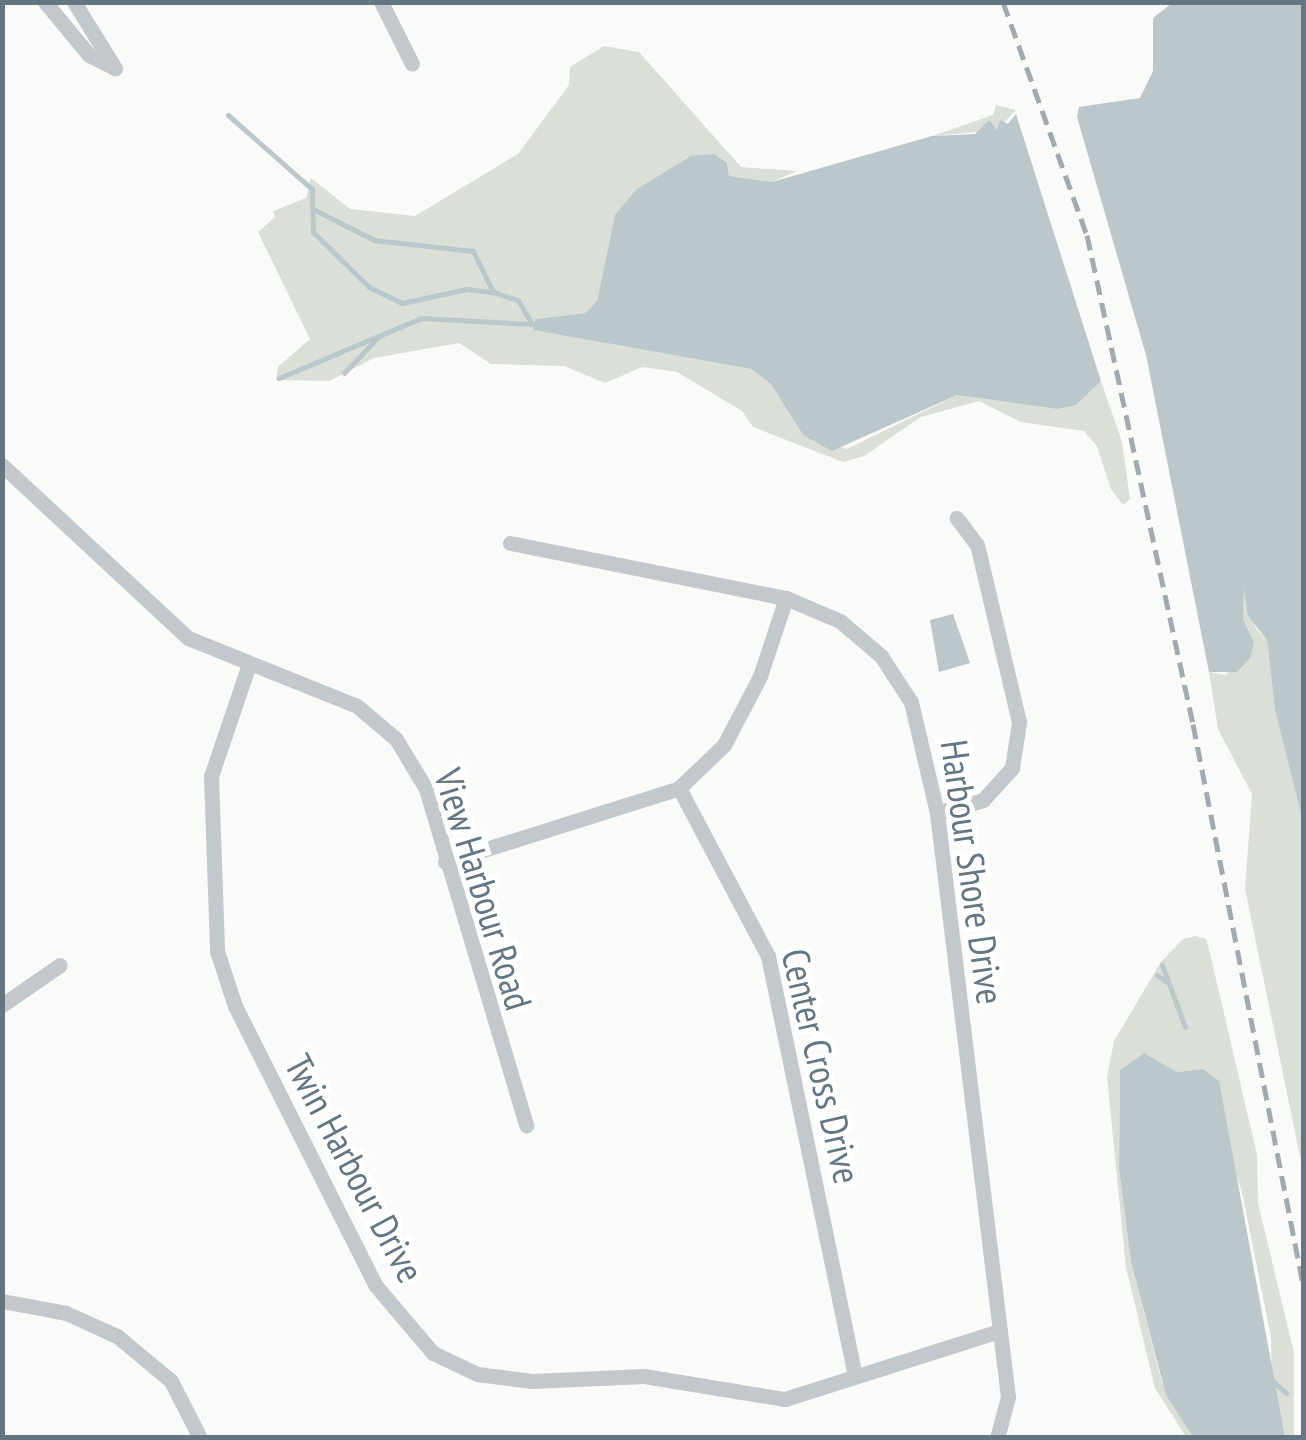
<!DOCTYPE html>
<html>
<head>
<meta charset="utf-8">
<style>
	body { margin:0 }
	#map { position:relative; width:1306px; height:1440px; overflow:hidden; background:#fafaf8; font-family:"PT Sans Narrow",sans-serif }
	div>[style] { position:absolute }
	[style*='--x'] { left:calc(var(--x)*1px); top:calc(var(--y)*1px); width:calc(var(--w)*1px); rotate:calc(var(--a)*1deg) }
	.green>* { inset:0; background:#dadfd7 }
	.water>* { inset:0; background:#bbc7cb }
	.stream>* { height:5px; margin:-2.5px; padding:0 2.5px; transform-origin:2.5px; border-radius:2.5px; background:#bbc7cb }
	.minor>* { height:15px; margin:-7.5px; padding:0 7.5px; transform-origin:7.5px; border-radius:7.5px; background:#c3c8cc }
	.rail>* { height:5px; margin-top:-2.5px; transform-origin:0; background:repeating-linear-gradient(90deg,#a2aab0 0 15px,transparent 0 23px) }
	span { translate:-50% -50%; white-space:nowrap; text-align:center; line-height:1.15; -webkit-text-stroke:10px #fff; paint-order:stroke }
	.street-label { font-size:38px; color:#657683 }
	.frame { position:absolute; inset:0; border:5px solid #657683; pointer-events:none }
</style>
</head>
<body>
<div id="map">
	<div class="green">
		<i style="clip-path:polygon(604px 46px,639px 52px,741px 167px,797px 171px,772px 182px,729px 176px,727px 163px,615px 215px,597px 301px,585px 313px,535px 319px,533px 330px,751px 369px,771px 384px,803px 435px,847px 449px,957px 395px,1057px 409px,1076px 405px,1101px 381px,1122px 442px,1130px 499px,1123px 505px,1111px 489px,1097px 446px,1084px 431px,1021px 422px,979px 401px,921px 417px,864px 456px,843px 462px,753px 427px,742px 411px,677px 372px,642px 367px,605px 383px,564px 366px,491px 364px,459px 343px,374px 358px,329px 381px,276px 380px,278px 367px,310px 339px,258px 232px,275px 217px,273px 211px,306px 198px,311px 178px,350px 209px,415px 216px,518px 154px,569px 85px,570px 67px)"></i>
		<i style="clip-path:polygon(996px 105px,1016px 110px,997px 130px,932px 136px,993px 115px)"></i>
		<i style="clip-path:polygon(1244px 589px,1255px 627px,1267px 640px,1275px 710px,1303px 821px,1303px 1171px,1245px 889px,1252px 794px,1218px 729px,1209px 672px,1226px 675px,1254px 642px,1243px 619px)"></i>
		<i style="clip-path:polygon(1195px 936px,1206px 939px,1209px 949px,1257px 1155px,1258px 1203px,1294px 1353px,1294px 1437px,1285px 1437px,1272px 1387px,1271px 1337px,1242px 1192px,1203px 1069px,1177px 1072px,1144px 1053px,1120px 1070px,1119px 1169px,1131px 1262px,1162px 1383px,1193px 1437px,1186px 1437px,1155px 1388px,1126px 1268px,1107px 1077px,1114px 1041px,1161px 962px,1183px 939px)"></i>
	</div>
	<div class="water">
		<i style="clip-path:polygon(1172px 3px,1303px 3px,1303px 822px,1275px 710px,1267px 640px,1248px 616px,1244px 589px,1243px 619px,1254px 642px,1250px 658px,1237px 672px,1209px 672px,1146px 355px,1077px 117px,1079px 107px,1140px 98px,1153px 71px,1153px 18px)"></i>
		<i style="clip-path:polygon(1016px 114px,1101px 381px,1076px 405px,1057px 409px,957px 395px,832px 451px,803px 435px,771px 384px,751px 369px,533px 330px,535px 319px,585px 313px,597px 301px,615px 215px,637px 189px,691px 156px,714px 154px,727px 163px,729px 176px,772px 182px,932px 136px,975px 134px,989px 120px,997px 130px,1000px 120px,1008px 124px)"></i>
		<i style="clip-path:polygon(953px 614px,970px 663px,939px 672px,930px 620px)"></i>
		<i style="clip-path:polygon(1144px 1053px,1177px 1072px,1203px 1069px,1219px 1081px,1285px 1437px,1193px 1437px,1166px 1395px,1131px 1262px,1119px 1169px,1120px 1070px)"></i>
	</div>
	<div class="stream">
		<i style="--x:228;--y:115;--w:112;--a:41.4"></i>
		<i style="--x:312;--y:189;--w:43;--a:88.7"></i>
		<i style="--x:313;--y:232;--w:78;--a:44.5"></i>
		<i style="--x:369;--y:287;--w:37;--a:26"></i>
		<i style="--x:402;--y:303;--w:66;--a:-12.2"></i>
		<i style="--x:467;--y:289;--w:26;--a:7"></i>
		<i style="--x:493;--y:292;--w:26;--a:18"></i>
		<i style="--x:518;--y:300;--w:28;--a:60"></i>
		<i style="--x:313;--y:209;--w:68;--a:26.9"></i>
		<i style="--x:374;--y:240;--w:100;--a:6.3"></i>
		<i style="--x:473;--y:251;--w:46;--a:64"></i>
		<i style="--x:344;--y:373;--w:51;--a:-46.6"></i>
		<i style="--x:279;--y:378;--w:154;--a:-22.9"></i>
		<i style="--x:421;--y:318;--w:111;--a:3.1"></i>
		<i style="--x:1162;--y:965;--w:66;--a:69.6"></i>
		<i style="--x:1157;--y:975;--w:12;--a:35"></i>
		<i style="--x:1269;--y:1378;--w:23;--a:41"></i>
	</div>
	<div class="minor">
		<i style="--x:45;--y:2;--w:69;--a:50.3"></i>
		<i style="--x:89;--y:55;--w:29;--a:27"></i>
		<i style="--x:74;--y:2;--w:78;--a:58.2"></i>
		<i style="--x:381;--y:2;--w:69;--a:63.4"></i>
		<i style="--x:2;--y:465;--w:254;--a:42.9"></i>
		<i style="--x:188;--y:638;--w:182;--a:21.9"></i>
		<i style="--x:357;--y:706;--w:51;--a:40.2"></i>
		<i style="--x:396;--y:739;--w:58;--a:59"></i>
		<i style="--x:426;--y:789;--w:351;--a:73.4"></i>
		<i style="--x:510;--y:543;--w:281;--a:11.3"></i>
		<i style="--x:786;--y:598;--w:59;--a:23.1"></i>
		<i style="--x:840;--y:621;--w:54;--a:40.5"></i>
		<i style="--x:881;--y:656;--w:55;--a:56.9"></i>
		<i style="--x:911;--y:702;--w:114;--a:76.8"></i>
		<i style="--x:937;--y:813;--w:522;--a:83.07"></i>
		<i style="--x:1000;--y:1331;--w:66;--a:83.1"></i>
		<i style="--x:1008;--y:1397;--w:42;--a:105"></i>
		<i style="--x:248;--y:667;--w:115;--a:108.7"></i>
		<i style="--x:211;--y:776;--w:175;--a:88"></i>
		<i style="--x:217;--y:951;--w:58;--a:71.9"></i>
		<i style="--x:235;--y:1006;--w:313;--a:63.3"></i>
		<i style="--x:376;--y:1286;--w:88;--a:49.6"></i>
		<i style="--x:433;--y:1353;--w:49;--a:25.5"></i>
		<i style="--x:477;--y:1374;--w:55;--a:7.3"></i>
		<i style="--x:532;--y:1381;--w:112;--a:-2.6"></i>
		<i style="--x:644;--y:1376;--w:143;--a:9.3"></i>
		<i style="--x:785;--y:1399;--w:225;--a:-17.6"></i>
		<i style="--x:679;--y:788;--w:190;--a:62.1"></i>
		<i style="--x:768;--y:956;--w:429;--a:78.3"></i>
		<i style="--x:937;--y:813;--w:48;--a:-15.8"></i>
		<i style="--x:983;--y:800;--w:43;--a:-47.8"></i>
		<i style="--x:1012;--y:768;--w:47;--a:-81.3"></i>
		<i style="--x:1019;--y:722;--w:182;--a:-103.3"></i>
		<i style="--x:977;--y:545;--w:34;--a:-127"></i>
		<i style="--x:445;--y:862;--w:245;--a:-17.5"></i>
		<i style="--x:679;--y:788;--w:62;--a:-43.7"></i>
		<i style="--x:724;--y:745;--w:78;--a:-62.4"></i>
		<i style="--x:760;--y:676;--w:82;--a:-71.6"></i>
		<i style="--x:2;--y:1005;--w:70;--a:-34.6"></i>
		<i style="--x:2;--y:1301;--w:65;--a:10.6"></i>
		<i style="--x:66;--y:1313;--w:56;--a:24.3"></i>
		<i style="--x:117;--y:1336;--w:70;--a:39.8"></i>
		<i style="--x:171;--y:1381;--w:64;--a:63"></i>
	</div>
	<div class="rail">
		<i style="--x:1003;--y:2;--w:248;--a:70.2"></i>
		<i style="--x:1087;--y:235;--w:500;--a:77.77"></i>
		<i style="--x:1193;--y:724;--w:576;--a:78.89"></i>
	</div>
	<div class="street-label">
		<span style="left:973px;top:872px;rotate:82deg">Harbour Shore Drive</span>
		<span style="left:484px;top:889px;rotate:73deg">View Harbour Road</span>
		<span style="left:822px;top:1066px;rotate:77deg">Center Cross Drive</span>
		<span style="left:355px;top:1168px;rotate:62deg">Twin Harbour Drive</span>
	</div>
	<div class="frame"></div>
</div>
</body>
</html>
